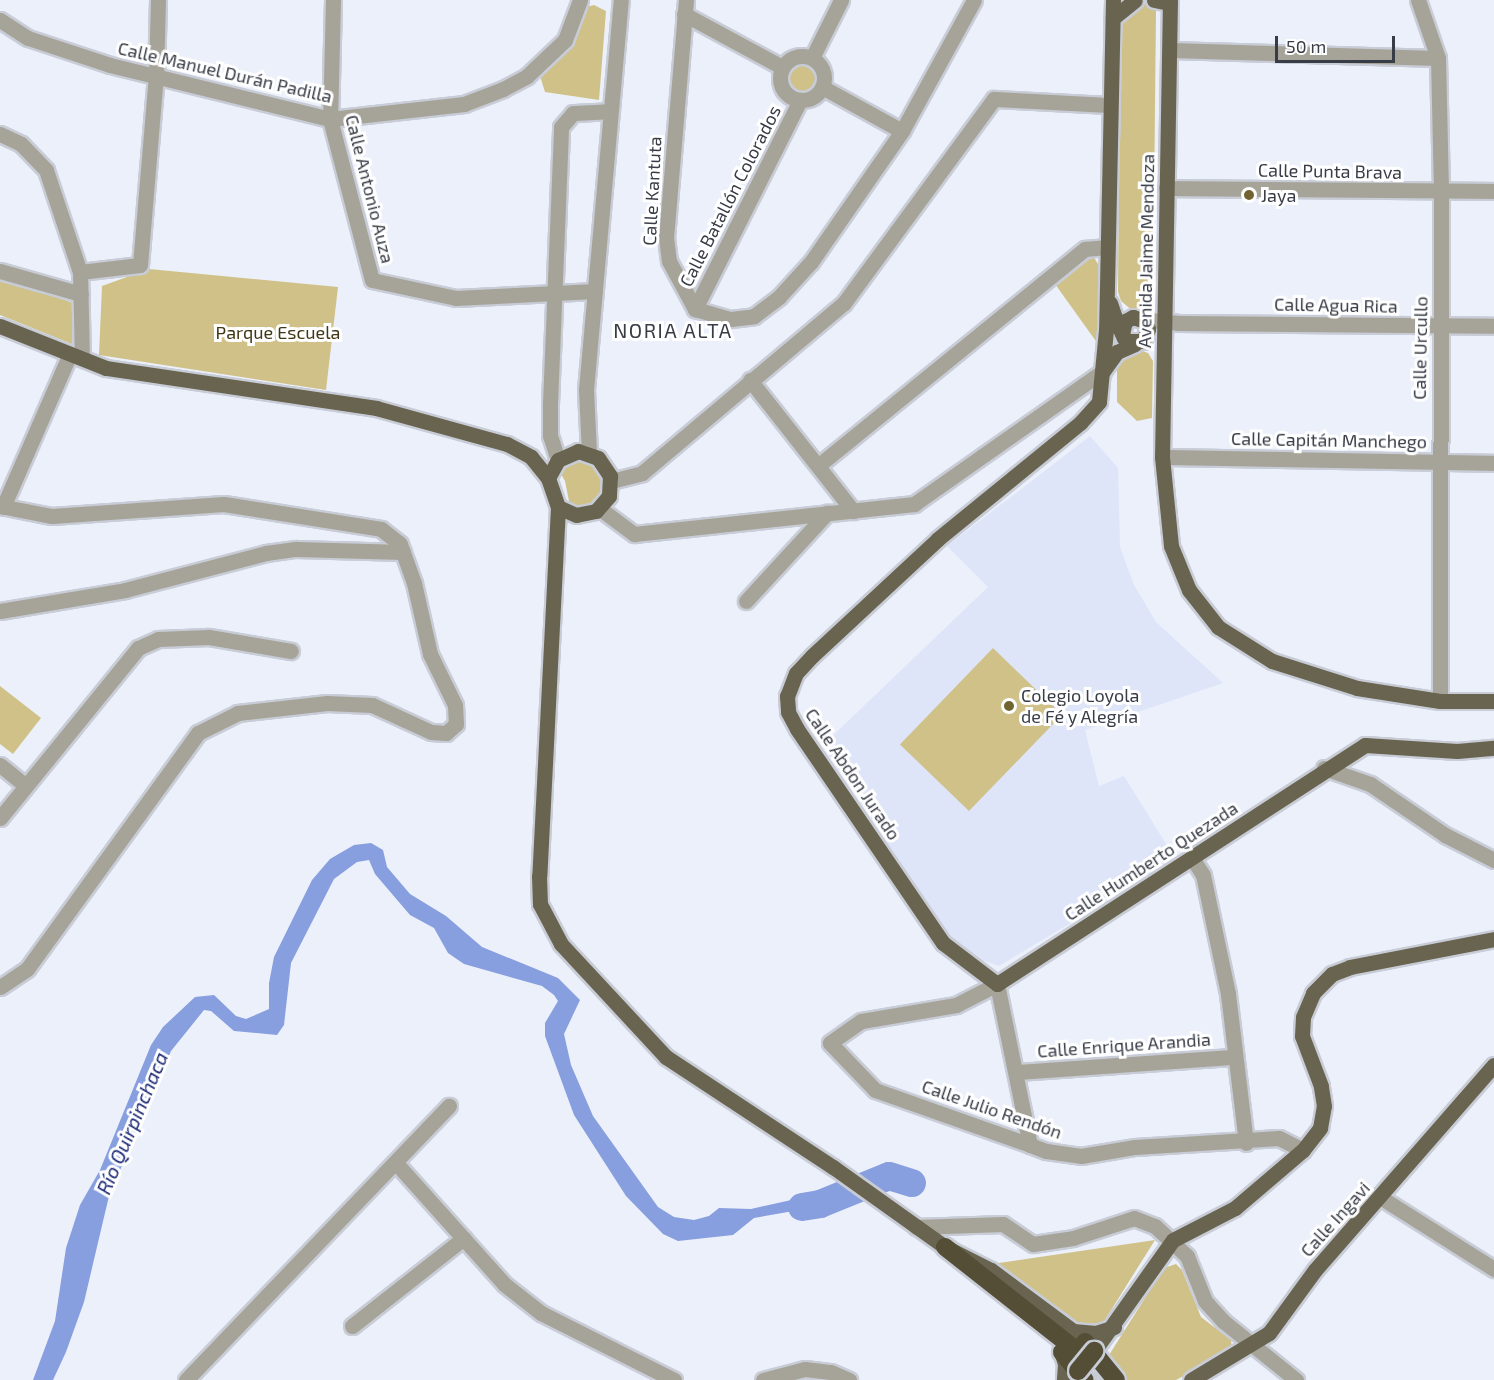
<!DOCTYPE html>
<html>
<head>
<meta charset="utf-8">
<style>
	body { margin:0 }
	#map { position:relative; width:1494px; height:1380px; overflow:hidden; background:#ecf0fa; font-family:"Exo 2",sans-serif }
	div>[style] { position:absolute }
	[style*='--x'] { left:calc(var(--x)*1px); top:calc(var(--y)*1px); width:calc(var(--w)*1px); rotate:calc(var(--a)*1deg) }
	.built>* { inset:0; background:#dee5f9 }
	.green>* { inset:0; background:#cfc188; transform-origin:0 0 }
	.round { border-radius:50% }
	.water>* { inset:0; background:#879edf }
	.river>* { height:28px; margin:-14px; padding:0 14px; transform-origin:14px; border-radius:14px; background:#879edf }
	.highway-tunnel>* { height:18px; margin-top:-9px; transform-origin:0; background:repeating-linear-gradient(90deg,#c8ccd6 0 18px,transparent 0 27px) }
	.roads { filter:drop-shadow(2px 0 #c8ccd6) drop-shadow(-2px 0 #c8ccd6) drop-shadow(0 2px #c8ccd6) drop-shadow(0 -2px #c8ccd6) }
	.minor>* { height:15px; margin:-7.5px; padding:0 7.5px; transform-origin:7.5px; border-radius:7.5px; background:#a6a398 }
	.minor>.ring { margin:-7.5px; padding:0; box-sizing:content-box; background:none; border:15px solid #a6a398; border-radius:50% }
	.major>* { height:15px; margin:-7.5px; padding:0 7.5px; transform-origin:7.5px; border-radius:7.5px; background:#696450 }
	.highway>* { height:18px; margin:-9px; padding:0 9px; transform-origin:9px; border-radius:9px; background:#544e36 }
	.bridges { filter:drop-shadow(2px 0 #c8ccd6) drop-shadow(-2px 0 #c8ccd6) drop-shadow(0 2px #c8ccd6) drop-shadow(0 -2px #c8ccd6) }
	.highway-bridge>* { height:18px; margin:-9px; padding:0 9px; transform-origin:9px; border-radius:9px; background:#544e36 }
	.dots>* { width:16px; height:16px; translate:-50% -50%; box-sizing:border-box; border:3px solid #fff; border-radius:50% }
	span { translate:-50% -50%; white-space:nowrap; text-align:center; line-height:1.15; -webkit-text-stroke:6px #fff; paint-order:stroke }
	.street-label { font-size:18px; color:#383c46 }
	.poi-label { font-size:18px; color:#383c46 }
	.left { translate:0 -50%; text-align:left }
	.park-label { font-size:18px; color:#403715 }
	.neighbourhood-label { font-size:20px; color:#383c46; letter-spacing:1.5px }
	.water-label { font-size:20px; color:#1b2975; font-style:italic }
	.scale { position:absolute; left:1275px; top:36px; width:120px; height:27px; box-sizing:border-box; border:3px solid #383c46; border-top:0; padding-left:8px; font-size:18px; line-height:21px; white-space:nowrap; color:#383c46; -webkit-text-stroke:4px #fff; paint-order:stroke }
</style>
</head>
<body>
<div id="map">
	<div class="built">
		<i style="clip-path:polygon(1090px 436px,1118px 468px,1120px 547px,1134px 585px,1156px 622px,1223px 683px,1085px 730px,1099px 786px,1124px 776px,1176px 860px,999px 966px,981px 960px,949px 935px,822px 746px,988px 587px,947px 546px)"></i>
	</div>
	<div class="green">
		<i style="clip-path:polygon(1136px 4px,1149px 4px,1156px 10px,1153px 301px,1147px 308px,1133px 311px,1121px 301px,1118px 292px,1120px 22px)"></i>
		<i style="clip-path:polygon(594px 5px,606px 11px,599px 100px,545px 92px,540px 76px,557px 62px,579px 29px,586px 7px)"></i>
		<i class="round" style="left:784px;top:60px;width:34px;height:34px"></i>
		<i style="clip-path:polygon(1093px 256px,1098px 264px,1098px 344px,1055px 284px,1084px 258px)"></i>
		<i style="clip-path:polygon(149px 269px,338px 287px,326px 390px,99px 355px,102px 286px)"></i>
		<i style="clip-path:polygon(0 277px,73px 303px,72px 344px,0 315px)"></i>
		<i style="clip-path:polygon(1137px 349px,1148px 353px,1153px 361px,1152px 418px,1137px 421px,1117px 402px,1117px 361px,1120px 356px)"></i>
		<i style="clip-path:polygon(580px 457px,596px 463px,604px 478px,602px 493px,592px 504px,578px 508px,570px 506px,565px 481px,558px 469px)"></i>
		<i style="left:993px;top:648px;width:96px;height:134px;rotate:44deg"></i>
		<i style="clip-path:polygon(0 686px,41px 718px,13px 754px,0 744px)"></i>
		<i style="clip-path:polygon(1155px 1240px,1103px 1323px,1094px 1327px,1080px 1328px,992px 1264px)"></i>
		<i style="clip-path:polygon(1176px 1264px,1182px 1270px,1201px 1317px,1231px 1340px,1232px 1350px,1176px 1380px,1127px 1380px,1109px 1355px,1164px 1268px)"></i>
	</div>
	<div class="water">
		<i style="clip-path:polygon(371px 843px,383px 850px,387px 867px,410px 894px,446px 916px,482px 947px,558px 978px,580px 1000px,564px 1034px,571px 1065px,593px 1116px,658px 1207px,674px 1217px,694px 1220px,709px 1216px,719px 1208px,751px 1209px,832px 1191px,845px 1202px,754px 1218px,733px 1235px,678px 1241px,663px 1234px,626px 1196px,574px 1115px,545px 1036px,545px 1023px,558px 1001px,554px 995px,542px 986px,464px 964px,448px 953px,434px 928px,410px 915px,375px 874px,369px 860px,357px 862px,334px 879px,291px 963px,284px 1025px,277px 1035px,234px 1031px,211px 1011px,204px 1010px,171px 1051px,109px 1196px,84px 1302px,66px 1352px,53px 1380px,33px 1380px,55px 1321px,66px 1248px,80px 1205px,100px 1170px,151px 1045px,163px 1027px,195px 997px,214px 995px,236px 1016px,246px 1019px,269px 1009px,269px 983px,274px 957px,312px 880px,330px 859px,354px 845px)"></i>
	</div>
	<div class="river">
		<i style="--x:802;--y:1207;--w:18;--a:-9"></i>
		<i style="--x:820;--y:1204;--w:74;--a:-22.1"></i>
		<i style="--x:889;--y:1176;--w:24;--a:17"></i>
	</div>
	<div class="highway-tunnel">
		<i style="--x:1077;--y:1351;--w:37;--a:52"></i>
	</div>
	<div class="roads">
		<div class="minor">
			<i style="--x:333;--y:0;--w:119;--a:91.4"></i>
			<i style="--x:330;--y:119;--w:166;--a:75.4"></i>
			<i style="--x:372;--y:280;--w:86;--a:12.1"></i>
			<i style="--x:456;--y:298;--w:139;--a:-2.9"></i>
			<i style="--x:686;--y:0;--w:238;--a:94.8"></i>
			<i style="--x:666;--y:237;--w:24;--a:83"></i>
			<i style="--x:669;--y:261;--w:55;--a:61.6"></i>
			<i style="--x:695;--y:309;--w:37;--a:16"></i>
			<i style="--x:731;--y:319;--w:23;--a:-7"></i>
			<i style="--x:754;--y:316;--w:31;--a:-37"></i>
			<i style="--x:779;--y:297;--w:47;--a:-47.6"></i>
			<i style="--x:811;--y:262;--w:160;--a:-55.2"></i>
			<i style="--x:1418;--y:0;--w:61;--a:71"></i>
			<i style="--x:1438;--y:58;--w:134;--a:88.7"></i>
			<i style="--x:1441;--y:192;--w:509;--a:90.11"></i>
			<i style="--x:684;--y:14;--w:111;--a:28.4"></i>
			<i style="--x:0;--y:20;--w:33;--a:33"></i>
			<i style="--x:28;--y:38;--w:86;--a:18.2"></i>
			<i style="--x:110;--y:65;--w:227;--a:13.8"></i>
			<i style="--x:330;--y:119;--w:135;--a:-6.4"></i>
			<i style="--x:464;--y:104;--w:42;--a:-21"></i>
			<i style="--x:503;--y:89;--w:27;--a:-28"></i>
			<i style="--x:527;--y:76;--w:52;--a:-43.5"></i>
			<i style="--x:565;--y:40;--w:43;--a:-69.4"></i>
			<i style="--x:1170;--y:50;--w:268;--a:1.7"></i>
			<i class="ring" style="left:780px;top:56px;width:29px;height:29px"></i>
			<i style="--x:812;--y:58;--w:65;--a:-63.4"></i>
			<i style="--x:822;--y:87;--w:91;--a:28.8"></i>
			<i style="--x:902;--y:131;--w:149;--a:-61.2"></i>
			<i style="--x:0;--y:134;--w:23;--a:25"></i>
			<i style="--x:21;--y:144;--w:36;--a:46"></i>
			<i style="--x:46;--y:170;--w:108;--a:71.6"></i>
			<i style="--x:80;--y:272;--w:86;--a:88.7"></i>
			<i style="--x:1166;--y:188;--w:328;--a:0.5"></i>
			<i style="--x:0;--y:271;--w:84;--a:15.9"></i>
			<i style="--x:80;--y:272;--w:60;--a:-6.7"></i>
			<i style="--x:140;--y:265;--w:190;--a:-85.2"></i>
			<i style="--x:156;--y:76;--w:76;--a:-88.5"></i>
			<i style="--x:695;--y:309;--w:234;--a:-63.3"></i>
			<i style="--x:1141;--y:319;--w:38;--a:6"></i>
			<i style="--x:1179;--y:323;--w:315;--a:0.5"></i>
			<i style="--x:750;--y:380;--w:167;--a:51.8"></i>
			<i style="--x:589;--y:453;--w:63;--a:-92.7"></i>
			<i style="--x:586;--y:390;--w:392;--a:-84.9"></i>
			<i style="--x:1162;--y:457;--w:332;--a:1"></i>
			<i style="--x:558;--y:460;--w:25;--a:-108"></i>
			<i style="--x:550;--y:436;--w:32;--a:-90"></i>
			<i style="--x:550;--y:404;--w:277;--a:-87.7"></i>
			<i style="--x:561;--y:127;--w:18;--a:-49"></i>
			<i style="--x:573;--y:113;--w:37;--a:-3"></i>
			<i style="--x:819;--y:465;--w:343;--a:-39.1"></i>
			<i style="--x:1085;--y:249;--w:22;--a:-5"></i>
			<i style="--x:611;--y:481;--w:32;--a:-14"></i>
			<i style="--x:642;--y:473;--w:264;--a:-40.1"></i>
			<i style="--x:844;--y:303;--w:253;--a:-53.7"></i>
			<i style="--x:994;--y:99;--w:116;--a:3"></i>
			<i style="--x:0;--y:506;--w:53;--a:10.9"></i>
			<i style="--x:52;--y:516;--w:172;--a:-4"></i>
			<i style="--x:224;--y:504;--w:159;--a:9"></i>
			<i style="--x:381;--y:529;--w:24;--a:38"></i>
			<i style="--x:400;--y:544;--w:41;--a:70.3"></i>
			<i style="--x:414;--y:583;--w:73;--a:77.3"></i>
			<i style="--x:430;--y:654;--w:57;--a:63.9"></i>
			<i style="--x:455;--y:705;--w:19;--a:87"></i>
			<i style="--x:456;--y:724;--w:13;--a:138"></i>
			<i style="--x:446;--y:733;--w:15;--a:-176"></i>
			<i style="--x:431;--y:732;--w:65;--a:-155.4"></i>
			<i style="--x:372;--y:705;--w:45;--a:-177.5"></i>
			<i style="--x:327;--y:703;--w:90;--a:173.6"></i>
			<i style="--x:238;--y:713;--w:45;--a:153.4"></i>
			<i style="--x:198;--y:733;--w:291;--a:125.9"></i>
			<i style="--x:27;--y:969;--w:32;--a:146"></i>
			<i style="--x:3;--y:507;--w:167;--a:-66.4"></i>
			<i style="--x:599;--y:508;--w:44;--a:36.6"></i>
			<i style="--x:634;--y:534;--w:282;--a:-6.1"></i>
			<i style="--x:914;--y:504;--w:231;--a:-35.1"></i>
			<i style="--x:746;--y:601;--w:120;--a:-47.4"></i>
			<i style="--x:0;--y:611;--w:127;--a:-9.5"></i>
			<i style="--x:125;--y:590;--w:146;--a:-14.7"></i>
			<i style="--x:266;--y:553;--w:30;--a:-8"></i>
			<i style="--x:296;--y:549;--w:107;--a:1.6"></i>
			<i style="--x:0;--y:765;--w:33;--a:39"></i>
			<i style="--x:1324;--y:768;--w:49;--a:19.2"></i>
			<i style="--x:1370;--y:784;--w:91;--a:34.2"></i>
			<i style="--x:1445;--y:835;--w:55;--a:27"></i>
			<i style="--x:0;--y:818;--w:219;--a:-50.9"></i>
			<i style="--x:138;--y:648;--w:22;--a:-24"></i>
			<i style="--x:158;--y:639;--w:51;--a:-2.2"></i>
			<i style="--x:209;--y:637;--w:83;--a:9.7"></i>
			<i style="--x:1192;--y:858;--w:20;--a:57"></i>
			<i style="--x:1203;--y:875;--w:122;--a:78.1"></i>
			<i style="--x:1228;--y:994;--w:150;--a:83.1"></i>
			<i style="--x:1018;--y:1072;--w:217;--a:-4"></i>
			<i style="--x:1030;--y:1145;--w:164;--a:-101.6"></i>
			<i style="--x:997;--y:984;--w:46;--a:152.9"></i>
			<i style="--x:956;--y:1005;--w:96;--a:170.4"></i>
			<i style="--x:861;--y:1021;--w:38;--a:145"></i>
			<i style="--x:830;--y:1043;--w:65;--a:46.2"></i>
			<i style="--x:875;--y:1090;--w:164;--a:19.5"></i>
			<i style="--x:1030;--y:1145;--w:17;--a:21"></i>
			<i style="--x:1046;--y:1151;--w:35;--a:8"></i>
			<i style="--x:1081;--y:1156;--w:55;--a:-9.5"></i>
			<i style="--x:1135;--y:1147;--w:144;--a:-3.6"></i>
			<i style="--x:1279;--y:1138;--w:27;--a:27"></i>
			<i style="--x:396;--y:1163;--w:162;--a:48.2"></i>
			<i style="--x:504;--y:1284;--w:47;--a:38.1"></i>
			<i style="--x:541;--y:1313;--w:149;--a:26.7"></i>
			<i style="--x:1380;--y:1197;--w:135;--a:32.3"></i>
			<i style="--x:916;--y:1227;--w:87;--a:-2"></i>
			<i style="--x:1003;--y:1224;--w:36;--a:34"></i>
			<i style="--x:1033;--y:1244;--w:40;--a:-8.5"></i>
			<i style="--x:1073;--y:1238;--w:64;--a:-18.2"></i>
			<i style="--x:1134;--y:1218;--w:22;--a:21"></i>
			<i style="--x:1155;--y:1226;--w:44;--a:43.2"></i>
			<i style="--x:1187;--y:1256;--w:48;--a:68.2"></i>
			<i style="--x:1205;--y:1301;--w:27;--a:48"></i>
			<i style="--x:1223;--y:1321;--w:94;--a:38.9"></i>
			<i style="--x:352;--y:1326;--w:142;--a:-38.2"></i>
			<i style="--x:186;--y:1380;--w:380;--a:-46.2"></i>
			<i style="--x:763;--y:1380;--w:43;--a:-14.7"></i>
			<i style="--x:805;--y:1369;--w:26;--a:7"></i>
			<i style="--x:831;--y:1372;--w:20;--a:24"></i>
		</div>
		<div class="major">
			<i style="--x:1113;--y:0;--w:330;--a:91.2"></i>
			<i style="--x:1106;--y:330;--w:72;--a:95.6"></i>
			<i style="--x:1099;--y:402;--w:28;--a:132"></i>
			<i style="--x:1080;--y:423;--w:183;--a:140.8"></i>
			<i style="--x:938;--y:539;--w:172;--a:137.1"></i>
			<i style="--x:812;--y:656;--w:23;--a:133"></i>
			<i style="--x:796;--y:673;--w:25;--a:111"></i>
			<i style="--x:787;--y:696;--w:16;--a:86"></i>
			<i style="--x:788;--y:712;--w:19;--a:62"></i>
			<i style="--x:797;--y:729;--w:259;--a:55.7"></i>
			<i style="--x:943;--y:943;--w:68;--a:37.2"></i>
			<i style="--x:997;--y:984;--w:439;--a:-33"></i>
			<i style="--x:1365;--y:745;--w:92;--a:3.7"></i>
			<i style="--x:1457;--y:751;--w:37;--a:-5"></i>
			<i style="--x:1154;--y:0;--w:16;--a:11"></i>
			<i style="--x:1170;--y:0;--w:457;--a:91"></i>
			<i style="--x:1162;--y:457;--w:89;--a:84.2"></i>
			<i style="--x:1171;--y:546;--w:48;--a:67.8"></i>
			<i style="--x:1189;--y:590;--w:47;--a:51.9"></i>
			<i style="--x:1218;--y:627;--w:64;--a:32.2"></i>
			<i style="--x:1272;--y:661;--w:89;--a:17.6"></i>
			<i style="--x:1357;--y:688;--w:84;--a:8.9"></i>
			<i style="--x:1440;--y:701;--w:54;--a:0"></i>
			<i style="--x:1113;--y:18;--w:28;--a:-39"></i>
			<i style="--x:1110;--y:303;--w:21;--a:71"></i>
			<i style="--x:1117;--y:323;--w:17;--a:65"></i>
			<i style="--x:1124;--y:338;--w:4;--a:56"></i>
			<i style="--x:1126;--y:341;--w:17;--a:0"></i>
			<i style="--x:1143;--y:341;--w:13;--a:-67"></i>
			<i style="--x:1148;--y:329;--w:9;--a:-111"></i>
			<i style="--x:1145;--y:321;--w:13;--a:-162"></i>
			<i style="--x:1133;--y:317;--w:9;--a:153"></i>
			<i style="--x:1125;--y:321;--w:13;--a:103"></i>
			<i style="--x:0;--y:326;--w:114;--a:21.6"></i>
			<i style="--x:106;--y:368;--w:273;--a:8.4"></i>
			<i style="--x:376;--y:408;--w:136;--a:15.4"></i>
			<i style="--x:507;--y:444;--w:27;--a:28"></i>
			<i style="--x:531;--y:457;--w:27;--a:51"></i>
			<i style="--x:548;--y:478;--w:31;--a:71"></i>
			<i style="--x:558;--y:507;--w:369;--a:92.9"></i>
			<i style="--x:539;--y:876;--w:28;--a:88"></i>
			<i style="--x:540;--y:904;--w:45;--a:62.3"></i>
			<i style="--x:561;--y:944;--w:154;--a:47.1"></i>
			<i style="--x:666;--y:1057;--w:200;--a:33.4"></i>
			<i style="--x:833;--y:1167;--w:138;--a:35.5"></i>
			<i style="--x:945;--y:1247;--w:51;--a:26.6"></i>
			<i style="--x:991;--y:1270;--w:102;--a:36.6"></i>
			<i style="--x:1073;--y:1331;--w:23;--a:5"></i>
			<i style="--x:1096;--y:1333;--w:19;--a:-18"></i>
			<i style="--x:1103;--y:371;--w:24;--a:-54"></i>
			<i style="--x:1117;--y:352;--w:20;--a:-24"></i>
			<i style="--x:548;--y:478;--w:21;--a:-61"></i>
			<i style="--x:558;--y:460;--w:22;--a:-24"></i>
			<i style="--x:578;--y:451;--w:21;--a:19"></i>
			<i style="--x:598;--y:458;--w:22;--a:56"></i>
			<i style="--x:610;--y:476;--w:20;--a:93"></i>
			<i style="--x:609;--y:496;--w:20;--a:131"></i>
			<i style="--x:596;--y:511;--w:20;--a:169"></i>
			<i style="--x:576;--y:515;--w:20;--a:-156"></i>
			<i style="--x:1061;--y:1351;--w:14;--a:73"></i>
			<i style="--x:1065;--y:1364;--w:16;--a:94"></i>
			<i style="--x:1094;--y:1351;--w:136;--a:-54.6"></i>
			<i style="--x:1173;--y:1240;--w:70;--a:-27.3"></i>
			<i style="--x:1235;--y:1208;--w:89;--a:-40.5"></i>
			<i style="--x:1303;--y:1150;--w:28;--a:-52"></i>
			<i style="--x:1320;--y:1128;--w:22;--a:-80"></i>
			<i style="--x:1324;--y:1106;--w:20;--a:-99"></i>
			<i style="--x:1321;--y:1086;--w:53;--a:-110.8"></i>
			<i style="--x:1302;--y:1036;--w:19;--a:-87"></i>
			<i style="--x:1303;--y:1017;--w:26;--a:-67"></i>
			<i style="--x:1313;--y:993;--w:27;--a:-45"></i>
			<i style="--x:1332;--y:974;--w:19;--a:-21"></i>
			<i style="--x:1350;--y:967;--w:147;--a:-11"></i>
			<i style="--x:1191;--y:1380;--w:91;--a:-31.1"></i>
			<i style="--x:1269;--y:1333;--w:78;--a:-53.9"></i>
			<i style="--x:1315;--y:1270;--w:272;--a:-48.9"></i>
		</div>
		<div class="highway">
			<i style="--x:945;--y:1247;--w:168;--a:38.2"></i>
			<i style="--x:1085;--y:1342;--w:49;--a:50.8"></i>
			<i style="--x:1062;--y:1352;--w:36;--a:51"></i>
		</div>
	</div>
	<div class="bridges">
		<div class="highway-bridge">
			<i style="--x:1078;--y:1371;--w:26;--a:-51"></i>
		</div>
	</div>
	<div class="dots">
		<i style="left:1249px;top:195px;background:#716431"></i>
		<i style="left:1009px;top:706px;background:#716431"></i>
	</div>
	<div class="street-label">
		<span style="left:225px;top:72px;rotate:13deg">Calle Manuel Durán Padilla</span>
		<span style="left:1330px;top:171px;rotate:1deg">Calle Punta Brava</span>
		<span style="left:370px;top:189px;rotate:76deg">Calle Antonio Auza</span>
		<span style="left:652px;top:191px;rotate:-87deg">Calle Kantuta</span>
		<span style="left:730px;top:196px;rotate:-63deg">Calle Batallón Colorados</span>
		<span style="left:1146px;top:251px;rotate:-89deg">Avenida Jaime Mendoza</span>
		<span style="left:1336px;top:305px;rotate:1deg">Calle Agua Rica</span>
		<span style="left:1420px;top:348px;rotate:-89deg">Calle Urcullo</span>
		<span style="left:1329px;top:440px;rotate:1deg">Calle Capitán Manchego</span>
		<span style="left:853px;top:774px;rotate:56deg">Calle Abdon Jurado</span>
		<span style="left:1151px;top:861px;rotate:-33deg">Calle Humberto Quezada</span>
		<span style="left:1124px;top:1045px;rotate:-4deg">Calle Enrique Arandia</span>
		<span style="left:992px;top:1109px;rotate:19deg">Calle Julio Rendón</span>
		<span style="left:1335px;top:1219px;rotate:-48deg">Calle Ingavi</span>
	</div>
	<div class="poi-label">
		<span class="left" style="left:1261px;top:195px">Jaya</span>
		<span class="left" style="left:1021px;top:706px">Colegio Loyola<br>de Fé y Alegría</span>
	</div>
	<div class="park-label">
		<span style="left:278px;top:332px">Parque Escuela</span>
	</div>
	<div class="neighbourhood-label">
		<span style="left:673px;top:330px">NORIA ALTA</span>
	</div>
	<div class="water-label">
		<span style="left:132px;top:1123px;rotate:-67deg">Río Quirpinchaca</span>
	</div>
	<div class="scale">50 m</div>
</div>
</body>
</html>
